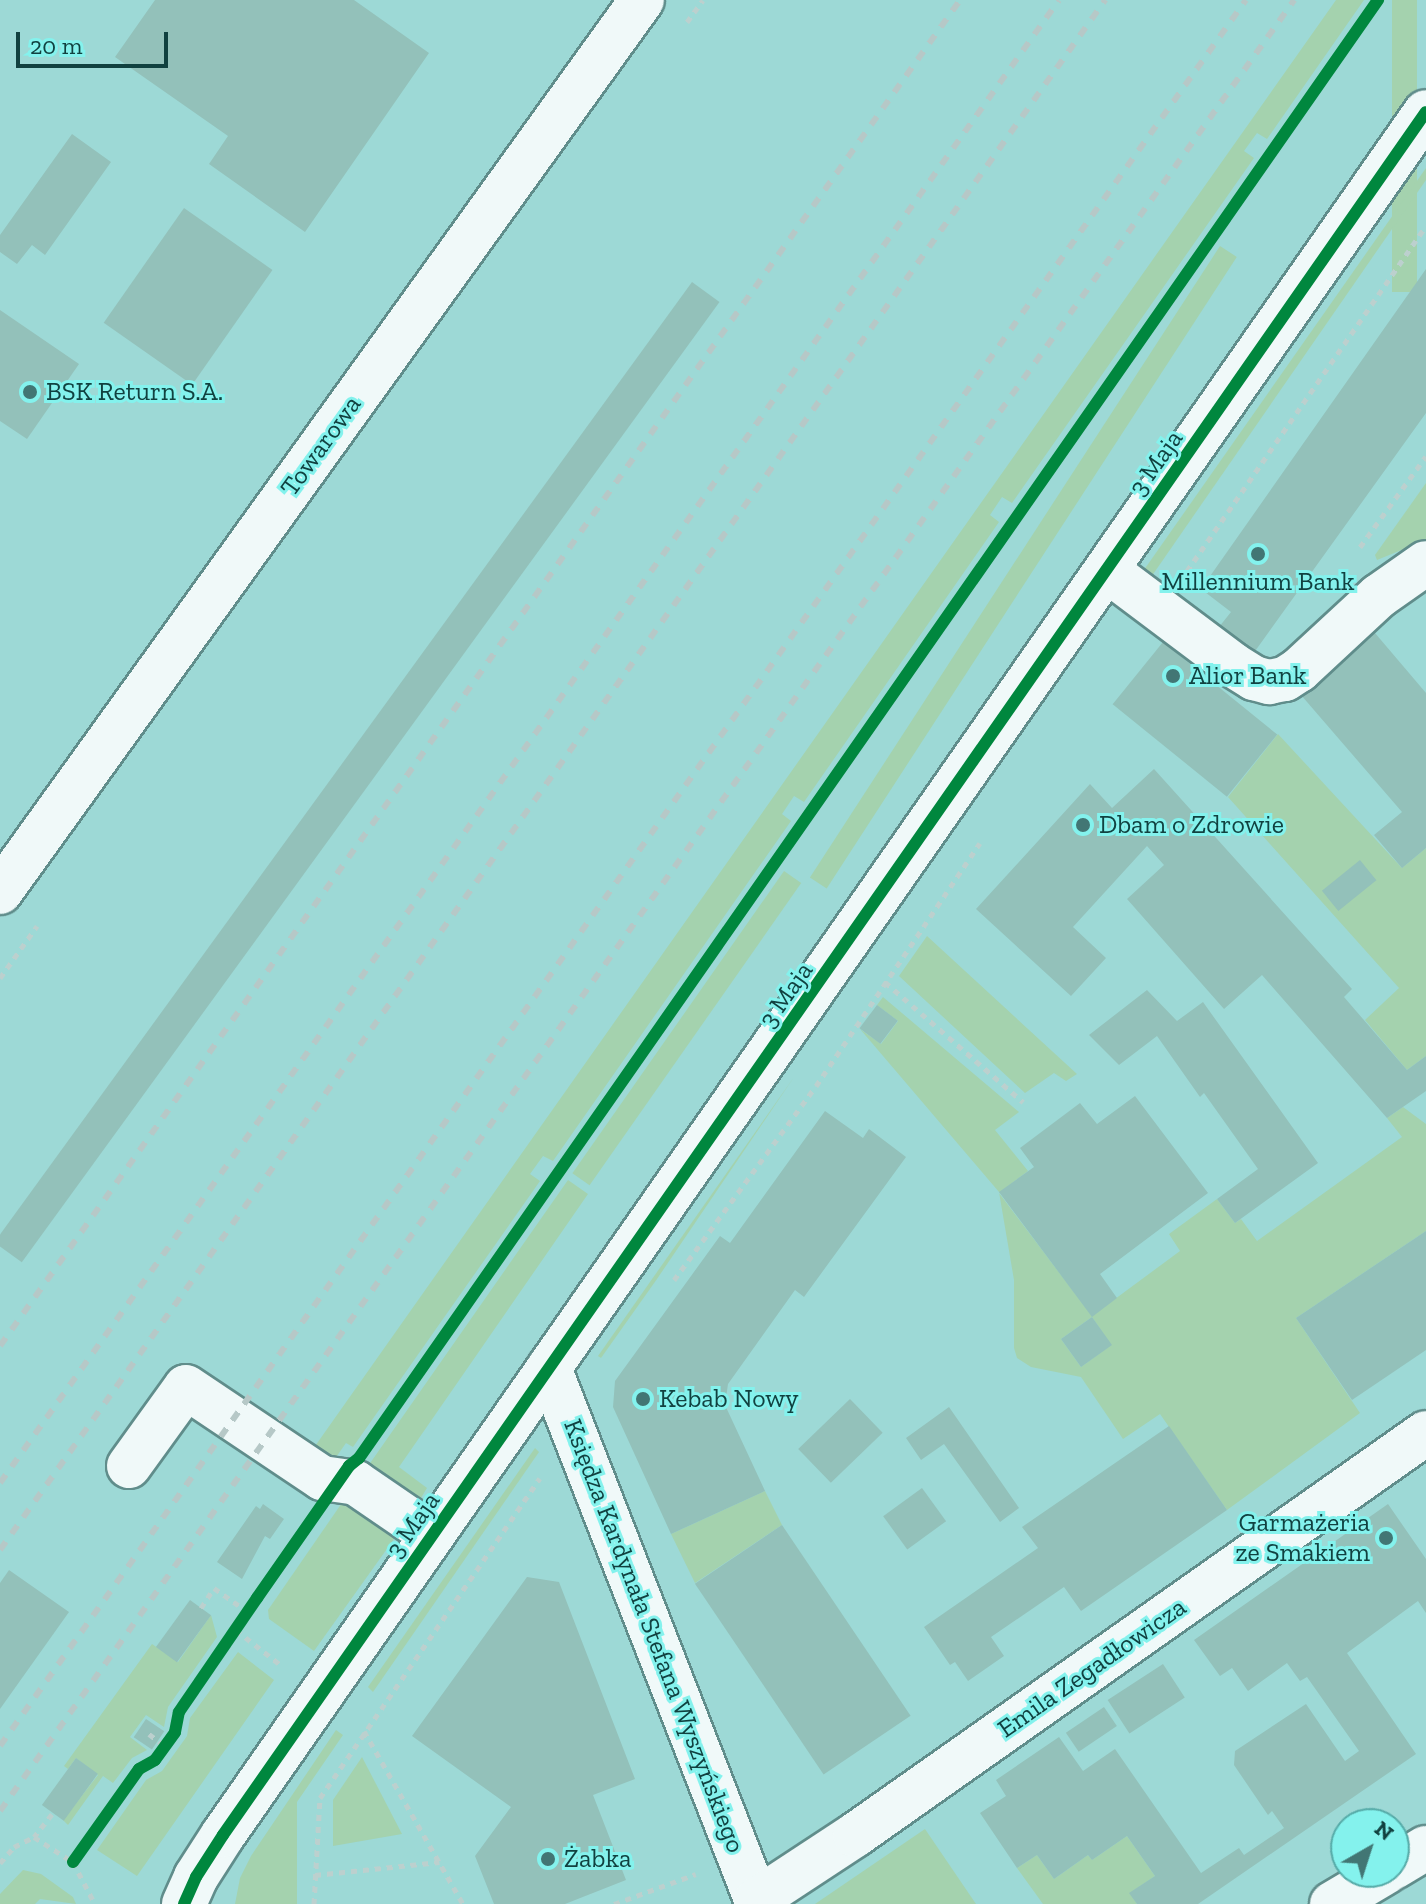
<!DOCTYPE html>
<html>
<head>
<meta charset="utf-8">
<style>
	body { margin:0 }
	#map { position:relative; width:1426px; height:1904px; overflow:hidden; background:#9dd9d6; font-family:"Zilla Slab",serif }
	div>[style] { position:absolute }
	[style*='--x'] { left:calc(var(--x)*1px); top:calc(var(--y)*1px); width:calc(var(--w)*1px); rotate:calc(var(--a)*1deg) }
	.green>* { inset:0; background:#a4d2ae; transform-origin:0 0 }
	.building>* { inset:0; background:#93c1ba; transform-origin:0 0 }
	.path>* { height:5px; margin-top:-2.5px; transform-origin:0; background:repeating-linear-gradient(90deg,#bcd0ce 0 6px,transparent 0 12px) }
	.roads { filter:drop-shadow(2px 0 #608d8b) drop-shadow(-2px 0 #608d8b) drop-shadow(0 2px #608d8b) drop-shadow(0 -2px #608d8b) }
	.minor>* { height:44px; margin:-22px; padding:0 22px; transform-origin:22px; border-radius:22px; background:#f0f9f9 }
	.rail>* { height:6px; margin-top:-3px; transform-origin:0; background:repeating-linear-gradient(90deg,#b6c8c7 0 10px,transparent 0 20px) }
	.cycleway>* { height:12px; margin:-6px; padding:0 6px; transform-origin:6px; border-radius:6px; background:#00873e }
	.dots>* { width:22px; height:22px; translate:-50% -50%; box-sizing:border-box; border:4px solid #84f2ed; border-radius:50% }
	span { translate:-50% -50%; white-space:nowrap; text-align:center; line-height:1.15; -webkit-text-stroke:6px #84f2ed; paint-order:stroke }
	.poi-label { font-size:26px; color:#114140 }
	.left { translate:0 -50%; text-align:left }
	.right { translate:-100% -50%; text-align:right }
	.street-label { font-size:26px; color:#114140 }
	.north { position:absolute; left:1330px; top:1808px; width:80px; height:80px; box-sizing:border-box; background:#84f2ed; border:2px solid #56aba8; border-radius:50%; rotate:39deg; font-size:22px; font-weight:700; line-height:32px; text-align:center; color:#114140 }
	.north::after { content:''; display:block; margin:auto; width:28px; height:36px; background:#427674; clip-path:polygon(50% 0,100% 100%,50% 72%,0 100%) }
	.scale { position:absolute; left:16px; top:32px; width:152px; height:36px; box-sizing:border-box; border:4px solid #114140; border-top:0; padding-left:10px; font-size:24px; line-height:28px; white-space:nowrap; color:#114140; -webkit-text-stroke:6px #84f2ed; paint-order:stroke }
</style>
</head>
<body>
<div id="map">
	<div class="green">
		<i style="clip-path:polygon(1336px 0,1364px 0,1267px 139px,1257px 133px,1244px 151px,1254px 158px,1012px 503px,1002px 497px,990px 515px,999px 522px,804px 802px,794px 796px,782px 814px,791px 821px,553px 1161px,543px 1156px,530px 1174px,540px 1181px,353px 1447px,346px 1443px,332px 1463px,313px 1449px)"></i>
		<i style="left:1392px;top:0;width:25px;height:292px"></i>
		<i style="clip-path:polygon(1426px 168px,1426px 180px,1147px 583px,1139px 577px)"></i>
		<i style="left:1220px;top:246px;width:20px;height:753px;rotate:33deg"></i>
		<i style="clip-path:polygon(1426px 483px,1426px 540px,1377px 560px,1375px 555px)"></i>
		<i style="clip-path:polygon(1278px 734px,1402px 868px,1426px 848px,1426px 1056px,1407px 1070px,1365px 1020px,1399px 988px,1228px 797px)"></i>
		<i style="left:784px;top:871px;width:21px;height:369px;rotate:35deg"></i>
		<i style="clip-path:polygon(927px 936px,1077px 1074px,1066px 1081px,1054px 1073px,1025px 1093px,899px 976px)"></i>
		<i style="clip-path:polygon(evenodd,883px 997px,1019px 1112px,995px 1130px,1028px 1171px,999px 1193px,1092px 1316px,1180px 1251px,1169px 1234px,1217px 1199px,1235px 1223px,1241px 1219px,1257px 1241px,1402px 1137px,1387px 1118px,1403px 1107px,1426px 1124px,1426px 1231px,1296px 1318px,1360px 1413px,1227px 1510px,1160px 1414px,1123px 1439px,1081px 1377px,1031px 1367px,1017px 1358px,1014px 1348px,1014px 1280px,999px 1192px,860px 1029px,881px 1044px,898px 1021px,877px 1005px,883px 997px,1092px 1317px,1111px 1345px,1081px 1367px,1061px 1339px,1092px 1317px)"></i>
		<i style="clip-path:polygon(794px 1077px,657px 1279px,601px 1358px,598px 1356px)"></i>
		<i style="clip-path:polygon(568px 1180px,588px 1194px,399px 1467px,427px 1488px,421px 1498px,409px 1499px,366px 1469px)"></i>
		<i style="clip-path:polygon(535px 1448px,539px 1452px,373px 1692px,368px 1687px)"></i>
		<i style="clip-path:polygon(765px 1491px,782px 1525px,695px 1583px,671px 1534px)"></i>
		<i style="clip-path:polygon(346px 1497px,394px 1535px,394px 1539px,314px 1651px,269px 1619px,268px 1610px)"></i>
		<i style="clip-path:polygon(211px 1615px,217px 1637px,168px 1707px,164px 1727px,146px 1715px,130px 1737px,147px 1750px,132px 1758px,113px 1783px,103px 1776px,68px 1825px,63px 1820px,98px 1775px,76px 1758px,68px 1769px,64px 1766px,152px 1644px,178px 1662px)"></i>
		<i style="clip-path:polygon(238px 1652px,274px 1680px,137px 1876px,97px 1850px,146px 1780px,162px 1771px,187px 1736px,190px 1718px)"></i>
		<i style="clip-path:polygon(336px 1730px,343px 1735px,297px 1802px,297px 1904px,235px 1904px,240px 1878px,251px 1856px)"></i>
		<i style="clip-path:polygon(362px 1757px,402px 1834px,333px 1846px,333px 1800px)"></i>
		<i style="clip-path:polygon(925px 1829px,976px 1904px,815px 1904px)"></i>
		<i style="clip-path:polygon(1127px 1836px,1155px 1876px,1130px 1893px,1137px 1904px,1043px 1904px,1017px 1868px,1037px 1855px,1054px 1879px,1088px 1855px,1092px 1860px)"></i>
		<i style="clip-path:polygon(23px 1870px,41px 1874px,73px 1897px,76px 1904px,40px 1899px,35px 1904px,0 1904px,0 1894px)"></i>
	</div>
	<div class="building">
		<i style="clip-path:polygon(155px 0,354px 0,429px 53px,305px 232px,209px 164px,228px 136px,115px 57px)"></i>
		<i style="clip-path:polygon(72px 134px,111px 162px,45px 255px,32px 245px,17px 264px,0 252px,0 235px)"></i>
		<i style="left:184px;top:208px;width:108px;height:140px;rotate:35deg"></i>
		<i style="clip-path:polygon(1426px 269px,1426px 413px,1253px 654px,1219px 627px,1231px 612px,1201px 589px)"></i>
		<i style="left:692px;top:282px;width:34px;height:1187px;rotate:36deg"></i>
		<i style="clip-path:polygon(0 310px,79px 364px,27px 439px,0 421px)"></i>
		<i style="clip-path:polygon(1375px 633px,1426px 693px,1426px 848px,1402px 868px,1374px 835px,1402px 812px,1301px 695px)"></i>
		<i style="left:1163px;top:642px;width:147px;height:80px;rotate:39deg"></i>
		<i style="clip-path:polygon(1154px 769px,1352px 989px,1344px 997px,1407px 1070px,1426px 1056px,1426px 1091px,1387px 1118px,1262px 975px,1224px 1009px,1127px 899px,1164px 865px,1147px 846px,1073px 927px,1106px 958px,1071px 996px,976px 909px,1090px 784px,1112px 808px)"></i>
		<i style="left:1360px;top:860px;width:26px;height:49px;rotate:51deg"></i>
		<i style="clip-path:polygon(1147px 990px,1177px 1021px,1203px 1002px,1318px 1163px,1235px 1223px,1217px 1199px,1258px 1169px,1204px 1093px,1200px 1097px,1157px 1036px,1119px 1065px,1089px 1035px)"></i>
		<i style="left:877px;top:1005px;width:26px;height:29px;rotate:37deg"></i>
		<i style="clip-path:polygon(1135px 1096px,1208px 1193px,1100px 1274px,1117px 1298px,1092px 1317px,1112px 1345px,1081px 1367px,1061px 1339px,1092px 1317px,999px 1192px,1034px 1167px,1020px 1148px,1080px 1103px,1097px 1124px)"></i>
		<i style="clip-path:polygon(825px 1111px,863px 1138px,869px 1129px,906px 1157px,804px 1297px,795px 1290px,728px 1384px,725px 1405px,765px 1491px,671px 1534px,613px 1407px,615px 1381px,720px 1236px,730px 1243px)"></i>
		<i style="clip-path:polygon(1426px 1231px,1426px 1350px,1352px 1400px,1296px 1318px)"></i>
		<i style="left:850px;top:1399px;width:47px;height:72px;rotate:46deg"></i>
		<i style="clip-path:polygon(949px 1407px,1019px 1508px,1000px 1522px,944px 1444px,921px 1460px,906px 1438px)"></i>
		<i style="clip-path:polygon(1169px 1426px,1227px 1510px,1081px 1611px,1064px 1587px,991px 1637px,1004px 1656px,968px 1681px,955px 1662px,950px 1665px,924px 1627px,1038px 1548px,1022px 1527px)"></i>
		<i style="left:922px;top:1488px;width:41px;height:48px;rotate:54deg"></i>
		<i style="clip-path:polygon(263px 1504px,284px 1519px,270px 1539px,265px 1536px,242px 1579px,217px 1562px,256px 1506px,260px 1509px)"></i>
		<i style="clip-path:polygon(1388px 1504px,1426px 1559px,1426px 1613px,1418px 1601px,1347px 1653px,1416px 1754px,1198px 1904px,1137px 1904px,1129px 1893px,1155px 1876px,1127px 1836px,1092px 1860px,1088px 1855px,1054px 1879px,1037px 1855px,1017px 1868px,980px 1813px,1006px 1796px,996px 1780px,1059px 1737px,1083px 1771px,1115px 1749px,1201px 1873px,1239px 1848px,1244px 1855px,1284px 1828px,1272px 1811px,1268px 1815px,1234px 1765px,1235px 1751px,1306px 1704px,1345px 1761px,1359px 1751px,1307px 1677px,1300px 1681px,1287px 1663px,1248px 1691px,1232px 1668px,1220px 1676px,1194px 1640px)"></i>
		<i style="left:782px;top:1525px;width:230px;height:105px;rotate:56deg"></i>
		<i style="clip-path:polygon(9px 1570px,69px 1612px,0 1709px,0 1583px)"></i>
		<i style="clip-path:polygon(527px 1577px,559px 1582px,635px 1779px,593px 1795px,626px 1880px,565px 1904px,494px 1904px,475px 1856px,511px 1807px,412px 1736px)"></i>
		<i style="left:190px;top:1600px;width:26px;height:58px;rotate:36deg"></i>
		<i style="left:1163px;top:1664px;width:40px;height:66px;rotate:57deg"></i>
		<i style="left:1104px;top:1707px;width:23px;height:46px;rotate:56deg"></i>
		<i style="left:146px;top:1719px;width:22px;height:22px;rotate:34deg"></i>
		<i style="left:76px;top:1758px;width:27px;height:58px;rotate:36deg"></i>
	</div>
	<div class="path">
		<i style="--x:687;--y:22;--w:27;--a:-54"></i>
		<i style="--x:1360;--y:547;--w:112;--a:-54"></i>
		<i style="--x:1187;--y:571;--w:420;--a:-55.3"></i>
		<i style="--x:0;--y:978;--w:64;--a:-54.6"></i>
		<i style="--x:885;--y:982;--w:183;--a:41"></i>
		<i style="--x:674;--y:1280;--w:240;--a:-53.8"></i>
		<i style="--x:816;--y:1086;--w:293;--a:-56"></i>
		<i style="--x:201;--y:1608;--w:24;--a:-57"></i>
		<i style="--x:214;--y:1588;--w:42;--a:35.2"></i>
		<i style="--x:236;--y:1630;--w:58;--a:38"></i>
		<i style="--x:364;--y:1731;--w:199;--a:60.2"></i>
		<i style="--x:149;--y:1734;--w:20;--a:37"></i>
		<i style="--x:52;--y:1814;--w:29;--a:128"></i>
		<i style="--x:34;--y:1837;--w:46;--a:32.7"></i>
		<i style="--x:73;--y:1862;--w:47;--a:62.4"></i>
		<i style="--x:0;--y:1863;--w:21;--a:-49"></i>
		<i style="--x:14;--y:1847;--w:22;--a:-27"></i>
		<i style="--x:315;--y:1875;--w:125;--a:-6"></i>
		<i style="--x:314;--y:1904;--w:106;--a:-86.8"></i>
		<i style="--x:320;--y:1798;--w:388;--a:-55.5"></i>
		<i style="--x:614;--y:1904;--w:87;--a:-20.1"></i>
	</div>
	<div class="roads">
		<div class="minor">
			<i style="--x:1108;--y:571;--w:156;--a:36.9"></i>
			<i style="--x:1233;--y:665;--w:25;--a:32"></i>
			<i style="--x:1254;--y:678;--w:16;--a:15"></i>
			<i style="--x:1269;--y:682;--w:16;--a:-11"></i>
			<i style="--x:1285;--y:679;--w:17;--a:-33"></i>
			<i style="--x:1299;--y:670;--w:109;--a:-42.8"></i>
			<i style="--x:1379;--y:596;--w:57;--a:-35.1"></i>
			<i style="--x:0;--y:892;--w:1099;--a:-54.26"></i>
			<i style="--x:549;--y:1368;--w:575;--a:68.7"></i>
			<i style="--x:129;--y:1466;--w:97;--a:-54.2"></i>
			<i style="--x:186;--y:1387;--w:164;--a:33.8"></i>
			<i style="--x:322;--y:1478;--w:34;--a:8"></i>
			<i style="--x:356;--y:1483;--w:92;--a:34.4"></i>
			<i style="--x:1394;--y:1867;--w:37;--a:-31"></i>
			<i style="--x:756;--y:1900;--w:118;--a:-33.3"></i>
			<i style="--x:855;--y:1835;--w:698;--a:-35.15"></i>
			<i style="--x:184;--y:1904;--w:30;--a:-66"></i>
			<i style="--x:196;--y:1877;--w:50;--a:-57.3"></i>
			<i style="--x:223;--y:1835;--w:2101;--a:-55.08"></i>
			<i style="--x:1332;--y:1904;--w:63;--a:-30.7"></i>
		</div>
	</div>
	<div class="rail">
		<i style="--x:0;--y:1346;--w:1653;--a:-54.5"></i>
		<i style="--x:0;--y:1483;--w:1822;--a:-54.47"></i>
		<i style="--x:0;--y:1550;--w:1904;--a:-54.51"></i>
		<i style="--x:0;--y:1746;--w:2145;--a:-54.49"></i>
		<i style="--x:0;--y:1811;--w:2226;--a:-54.45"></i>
	</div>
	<div class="cycleway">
		<i style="--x:73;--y:1862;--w:114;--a:-54.6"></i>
		<i style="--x:139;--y:1769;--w:18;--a:-29"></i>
		<i style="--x:155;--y:1760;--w:34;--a:-54"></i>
		<i style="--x:175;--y:1732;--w:20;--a:-79"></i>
		<i style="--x:179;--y:1712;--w:138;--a:-55.6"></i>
		<i style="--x:257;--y:1598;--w:161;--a:-55.1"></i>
		<i style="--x:349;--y:1466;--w:13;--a:-39"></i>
		<i style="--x:359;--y:1458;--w:1779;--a:-55.05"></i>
		<i style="--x:184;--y:1904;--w:30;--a:-66"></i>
		<i style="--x:196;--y:1877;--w:50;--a:-57.3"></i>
		<i style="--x:223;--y:1835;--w:2101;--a:-55.08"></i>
	</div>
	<div class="dots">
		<i style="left:30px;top:392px;background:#427674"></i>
		<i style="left:1258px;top:554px;background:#427674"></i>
		<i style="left:1173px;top:676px;background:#427674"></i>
		<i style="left:1083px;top:825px;background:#427674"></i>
		<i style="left:643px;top:1399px;background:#427674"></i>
		<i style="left:1386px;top:1538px;background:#427674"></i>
		<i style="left:548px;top:1859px;background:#427674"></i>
	</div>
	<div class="poi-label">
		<span class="left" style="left:46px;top:392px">BSK Return S.A.</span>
		<span style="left:1258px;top:582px">Millennium Bank</span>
		<span class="left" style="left:1189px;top:676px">Alior Bank</span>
		<span class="left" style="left:1099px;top:825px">Dbam o Zdrowie</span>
		<span class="left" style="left:659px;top:1399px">Kebab Nowy</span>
		<span class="right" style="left:1370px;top:1538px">Garmażeria<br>ze Smakiem</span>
		<span class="left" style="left:564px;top:1859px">Żabka</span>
	</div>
	<div class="street-label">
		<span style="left:321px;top:446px;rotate:-54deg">Towarowa</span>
		<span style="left:1156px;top:463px;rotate:-55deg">3 Maja</span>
		<span style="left:786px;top:995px;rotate:-55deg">3 Maja</span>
		<span style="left:413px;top:1525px;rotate:-55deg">3 Maja</span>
		<span style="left:654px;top:1636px;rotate:69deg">Księdza Kardynała Stefana Wyszyńskiego</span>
		<span style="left:1092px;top:1668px;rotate:-35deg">Emila Zegadłowicza</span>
	</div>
	<div class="north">N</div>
	<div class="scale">20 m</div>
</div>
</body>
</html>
